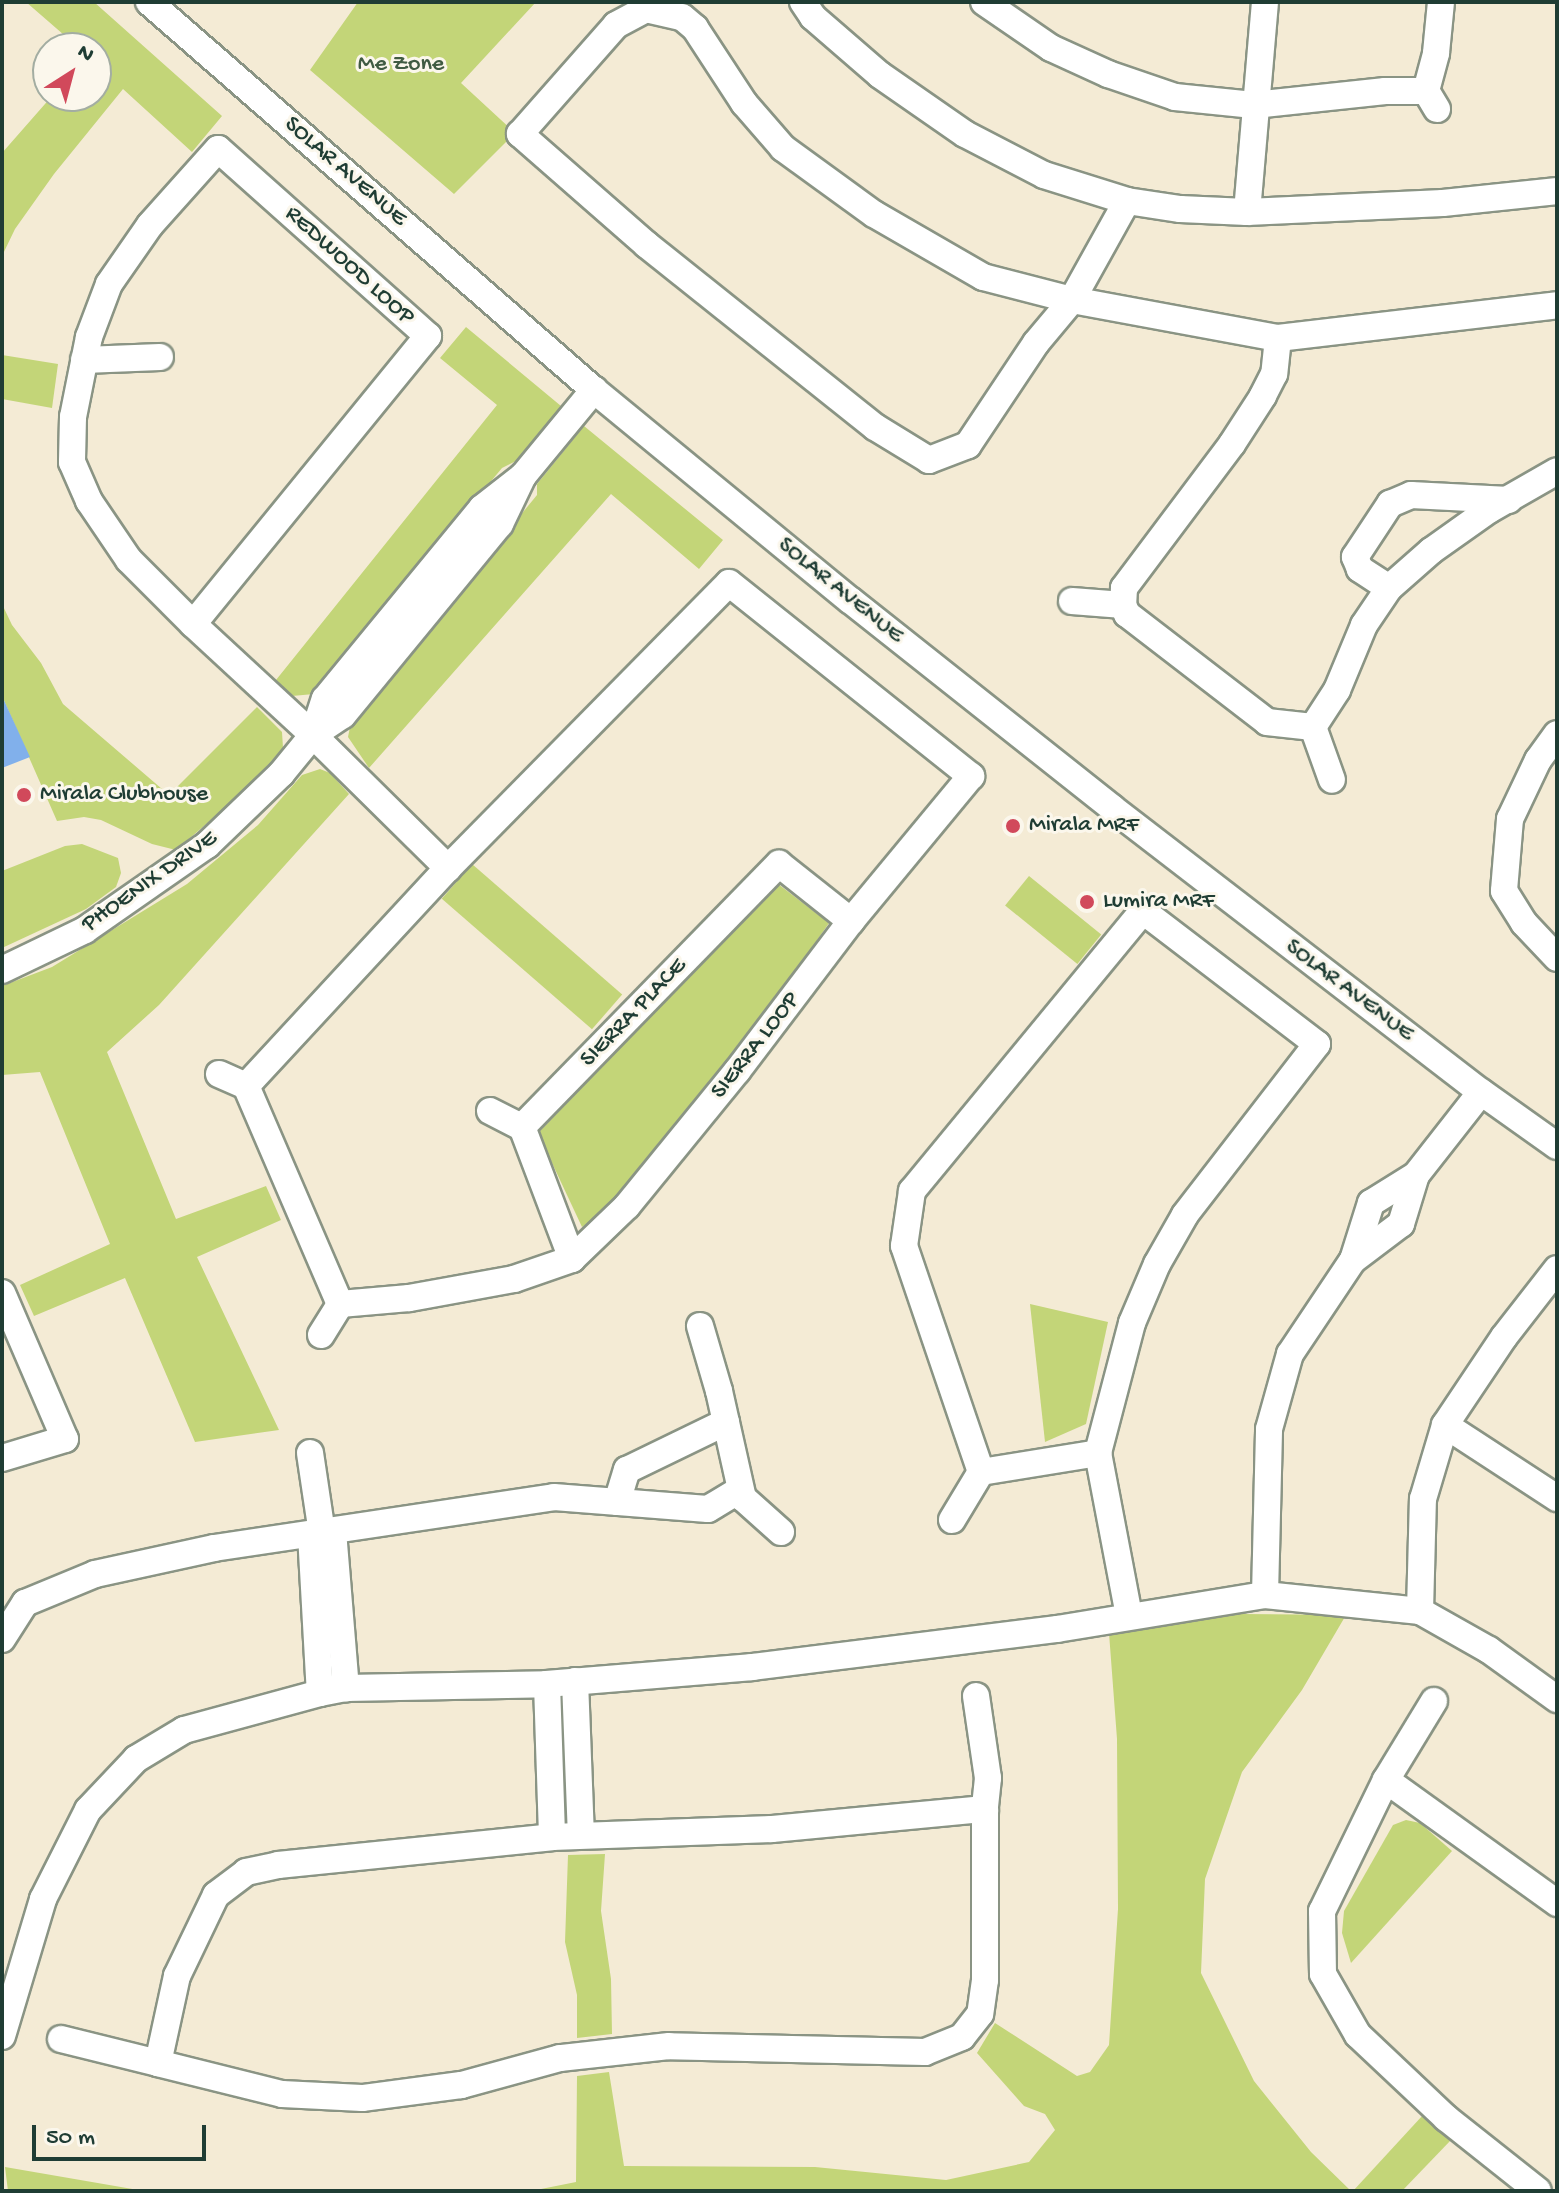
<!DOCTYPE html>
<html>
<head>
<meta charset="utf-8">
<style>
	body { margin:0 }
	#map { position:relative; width:1559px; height:2193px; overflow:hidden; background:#f4ebd5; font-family:"Gochi Hand",sans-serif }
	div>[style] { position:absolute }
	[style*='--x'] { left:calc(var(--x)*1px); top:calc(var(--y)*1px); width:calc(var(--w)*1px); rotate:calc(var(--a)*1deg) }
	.green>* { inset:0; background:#c3d578; transform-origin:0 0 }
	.water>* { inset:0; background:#81b0eb }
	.roads { filter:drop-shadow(2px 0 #8a9484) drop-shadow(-2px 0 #8a9484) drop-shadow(0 2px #8a9484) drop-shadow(0 -2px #8a9484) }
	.minor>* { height:26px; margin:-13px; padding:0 13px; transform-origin:13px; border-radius:13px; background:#fff }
	.dots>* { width:22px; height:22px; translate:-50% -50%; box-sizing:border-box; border:4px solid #fbf7ec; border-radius:50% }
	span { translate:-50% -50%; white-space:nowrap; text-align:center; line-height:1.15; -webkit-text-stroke:6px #fbf7ec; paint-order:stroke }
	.park-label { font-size:24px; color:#405b42 }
	.street-label { font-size:24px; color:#1f3d34 }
	.poi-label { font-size:24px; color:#1f3d34 }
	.left { translate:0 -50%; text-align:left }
	.frame { position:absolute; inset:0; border:4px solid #1f3d34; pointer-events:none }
	.north { position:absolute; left:32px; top:32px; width:80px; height:80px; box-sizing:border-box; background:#fbf7ec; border:2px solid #a3ada2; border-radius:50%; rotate:36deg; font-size:22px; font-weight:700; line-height:32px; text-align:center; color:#1f3d34 }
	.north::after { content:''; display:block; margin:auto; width:28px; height:36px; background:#d1495b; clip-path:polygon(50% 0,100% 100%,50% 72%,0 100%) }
	.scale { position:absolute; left:32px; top:2125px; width:174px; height:36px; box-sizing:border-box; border:4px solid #1f3d34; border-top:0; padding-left:10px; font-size:24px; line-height:28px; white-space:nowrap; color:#1f3d34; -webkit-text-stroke:6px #fbf7ec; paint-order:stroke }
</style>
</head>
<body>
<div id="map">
	<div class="green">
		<i style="clip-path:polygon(26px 2px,94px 2px,222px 116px,192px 152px,123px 89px,54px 174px,15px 229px,2px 256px,2px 153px,52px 96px,96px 96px,96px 48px,79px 48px)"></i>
		<i style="clip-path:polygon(358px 2px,536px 2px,461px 83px,515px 133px,454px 194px,310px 70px)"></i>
		<i style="clip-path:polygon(466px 327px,561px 406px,520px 459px,502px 468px,314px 694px,292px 696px,276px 680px,497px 405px,440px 358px)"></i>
		<i style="clip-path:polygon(2px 355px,58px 364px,52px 408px,2px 399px)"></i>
		<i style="clip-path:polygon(584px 426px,723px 540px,699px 569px,611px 494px,369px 768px,348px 737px,351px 722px,537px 495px,537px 484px)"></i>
		<i style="clip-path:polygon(2px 604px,12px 625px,41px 663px,63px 704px,169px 795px,257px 707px,282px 732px,283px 748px,247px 789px,176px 850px,152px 844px,101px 820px,84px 817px,57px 821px,2px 696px)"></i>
		<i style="clip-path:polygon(320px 769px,330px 773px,349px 794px,159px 1005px,107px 1052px,176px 1219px,266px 1186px,281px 1220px,197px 1257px,279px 1430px,195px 1442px,125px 1278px,34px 1316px,20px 1285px,110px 1244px,40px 1072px,2px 1075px,2px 986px,52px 967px,187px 884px,258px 825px,302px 775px)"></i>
		<i style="clip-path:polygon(82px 844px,118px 858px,121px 873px,116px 887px,86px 909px,2px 948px,2px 871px,65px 846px)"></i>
		<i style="left:472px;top:864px;width:199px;height:46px;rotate:41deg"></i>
		<i style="left:1029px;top:876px;width:93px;height:38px;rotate:39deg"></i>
		<i style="clip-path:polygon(778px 884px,829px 923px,733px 1062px,622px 1199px,582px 1227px,538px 1133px)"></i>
		<i style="clip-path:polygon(1030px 1304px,1108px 1322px,1086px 1424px,1045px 1442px)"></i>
		<i style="clip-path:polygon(1239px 1614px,1346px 1615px,1302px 1690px,1242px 1772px,1205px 1879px,1201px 1973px,1254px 2081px,1311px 2152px,1351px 2191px,531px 2191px,576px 2182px,577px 2076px,609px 2072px,624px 2166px,815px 2167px,946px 2180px,1029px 2162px,1055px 2130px,1045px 2114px,1024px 2106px,977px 2053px,995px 2023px,1077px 2076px,1090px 2072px,1109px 2045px,1118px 1909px,1117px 1739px,1109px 1633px,1145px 1625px)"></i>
		<i style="clip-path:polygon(1406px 1820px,1420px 1823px,1452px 1851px,1351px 1963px,1342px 1933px,1344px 1911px,1393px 1825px)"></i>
		<i style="clip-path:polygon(605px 1854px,601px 1911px,611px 1979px,612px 2034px,577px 2038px,577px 1995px,565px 1942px,568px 1855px)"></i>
		<i style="clip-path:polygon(1423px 2115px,1451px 2140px,1402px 2191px,1353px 2191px)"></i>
		<i style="clip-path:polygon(5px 2167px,144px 2191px,8px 2191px)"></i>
	</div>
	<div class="water">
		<i style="clip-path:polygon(2px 696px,30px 757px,2px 768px)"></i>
	</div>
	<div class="roads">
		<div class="minor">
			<i style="--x:149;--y:2;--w:590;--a:41.09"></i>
			<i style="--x:594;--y:390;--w:331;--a:39.4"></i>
			<i style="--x:850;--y:600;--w:335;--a:38.4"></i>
			<i style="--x:1112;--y:808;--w:466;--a:37.6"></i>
			<i style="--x:1481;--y:1092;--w:93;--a:35.4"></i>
			<i style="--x:803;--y:2;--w:18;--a:56"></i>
			<i style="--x:813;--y:17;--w:89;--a:40.9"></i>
			<i style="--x:880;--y:75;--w:103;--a:34.8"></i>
			<i style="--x:965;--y:134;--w:89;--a:27.4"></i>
			<i style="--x:1044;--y:175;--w:87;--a:17.4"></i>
			<i style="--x:1127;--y:201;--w:54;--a:8.6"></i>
			<i style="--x:1180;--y:209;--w:67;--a:2.6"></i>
			<i style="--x:1247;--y:212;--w:196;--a:-2.6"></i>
			<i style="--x:1443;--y:203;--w:115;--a:-6"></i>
			<i style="--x:984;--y:2;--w:81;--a:34.5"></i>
			<i style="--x:1051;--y:48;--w:63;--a:24.5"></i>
			<i style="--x:1108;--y:74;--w:71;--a:18.9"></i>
			<i style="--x:1175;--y:97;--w:79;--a:5.8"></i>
			<i style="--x:1254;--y:105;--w:132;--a:-6.1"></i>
			<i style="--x:1385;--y:91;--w:41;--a:0"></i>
			<i style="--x:1437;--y:109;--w:21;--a:-121"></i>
			<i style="--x:1426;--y:91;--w:39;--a:-75"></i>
			<i style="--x:1436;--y:53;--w:51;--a:-84.4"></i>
			<i style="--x:1127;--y:201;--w:113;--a:119.1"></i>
			<i style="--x:1072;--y:300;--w:56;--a:129.9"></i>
			<i style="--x:1036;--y:343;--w:123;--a:123.7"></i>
			<i style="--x:968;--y:445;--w:42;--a:159"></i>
			<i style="--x:929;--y:460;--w:63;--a:-148.6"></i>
			<i style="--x:875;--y:427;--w:292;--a:-141.4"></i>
			<i style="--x:647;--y:245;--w:169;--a:-138.8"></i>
			<i style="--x:520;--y:134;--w:145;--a:-48.6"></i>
			<i style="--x:616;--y:25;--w:34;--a:-28"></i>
			<i style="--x:646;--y:9;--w:37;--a:13"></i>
			<i style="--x:682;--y:17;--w:17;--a:40"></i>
			<i style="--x:695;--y:28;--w:90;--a:56.8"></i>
			<i style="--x:744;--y:103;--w:60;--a:49.1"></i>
			<i style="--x:783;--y:148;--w:112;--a:36"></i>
			<i style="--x:874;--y:214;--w:126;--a:30"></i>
			<i style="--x:983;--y:277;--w:92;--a:14.5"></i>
			<i style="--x:1072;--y:300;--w:209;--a:10.5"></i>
			<i style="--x:1278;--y:338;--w:281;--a:-6.7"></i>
			<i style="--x:1247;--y:212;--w:211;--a:-85.1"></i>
			<i style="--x:1278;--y:338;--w:36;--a:96"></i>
			<i style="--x:1274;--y:374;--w:25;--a:117"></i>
			<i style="--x:1263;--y:396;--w:57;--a:122.9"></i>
			<i style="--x:1232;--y:444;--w:180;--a:126.9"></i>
			<i style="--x:1124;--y:588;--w:17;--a:93"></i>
			<i style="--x:1123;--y:605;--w:10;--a:66"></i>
			<i style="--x:1127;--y:614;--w:177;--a:37.6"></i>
			<i style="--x:1267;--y:722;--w:46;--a:6.2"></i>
			<i style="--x:84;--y:360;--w:76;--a:-2.3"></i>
			<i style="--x:729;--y:583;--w:310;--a:38.6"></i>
			<i style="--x:971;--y:776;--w:188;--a:129.6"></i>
			<i style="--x:851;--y:921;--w:188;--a:127.2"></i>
			<i style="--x:737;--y:1071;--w:174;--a:129.2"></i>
			<i style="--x:627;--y:1206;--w:76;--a:136.1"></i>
			<i style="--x:572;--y:1259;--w:61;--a:161"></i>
			<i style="--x:514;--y:1279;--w:107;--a:169.7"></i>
			<i style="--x:409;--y:1298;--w:69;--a:175"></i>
			<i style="--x:340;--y:1304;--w:237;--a:-113.3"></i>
			<i style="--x:246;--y:1086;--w:297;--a:-47.2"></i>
			<i style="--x:448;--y:868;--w:400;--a:-45.4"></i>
			<i style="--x:1389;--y:588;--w:35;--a:-147"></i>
			<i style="--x:1360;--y:569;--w:13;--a:-113"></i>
			<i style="--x:1355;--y:557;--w:64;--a:-56.6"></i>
			<i style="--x:1390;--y:504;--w:23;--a:-23"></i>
			<i style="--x:1411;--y:495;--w:98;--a:2.9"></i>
			<i style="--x:1072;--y:601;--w:51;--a:4.5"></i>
			<i style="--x:193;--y:624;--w:372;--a:-50.8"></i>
			<i style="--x:428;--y:336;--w:281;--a:-138.3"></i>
			<i style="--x:218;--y:149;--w:102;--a:131.8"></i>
			<i style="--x:150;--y:225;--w:72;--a:124.8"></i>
			<i style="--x:109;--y:284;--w:57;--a:110.7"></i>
			<i style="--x:89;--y:337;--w:82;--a:101.3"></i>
			<i style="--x:73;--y:417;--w:45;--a:91.3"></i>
			<i style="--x:72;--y:462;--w:43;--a:66.4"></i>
			<i style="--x:89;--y:501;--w:71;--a:55.9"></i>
			<i style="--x:129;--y:560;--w:91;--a:45"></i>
			<i style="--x:193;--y:624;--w:163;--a:42.8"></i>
			<i style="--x:313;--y:735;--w:190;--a:44.6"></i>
			<i style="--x:1313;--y:727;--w:44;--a:-57"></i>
			<i style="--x:1337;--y:690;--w:70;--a:-67.4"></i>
			<i style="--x:1364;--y:625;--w:45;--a:-56"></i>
			<i style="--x:1389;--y:588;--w:56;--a:-41.4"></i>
			<i style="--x:1431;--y:551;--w:71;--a:-35.3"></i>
			<i style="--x:1489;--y:510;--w:78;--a:-29.8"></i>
			<i style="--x:1313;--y:727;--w:56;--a:70.3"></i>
			<i style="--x:1557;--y:734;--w:32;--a:126"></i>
			<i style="--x:1538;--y:760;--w:65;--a:115.4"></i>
			<i style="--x:1510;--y:819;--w:72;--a:94.8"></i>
			<i style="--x:1504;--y:891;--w:38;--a:58"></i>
			<i style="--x:1524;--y:923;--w:48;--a:46.7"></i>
			<i style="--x:313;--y:735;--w:38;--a:-72"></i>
			<i style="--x:325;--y:699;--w:247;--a:-50.6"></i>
			<i style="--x:482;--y:508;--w:52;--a:-38"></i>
			<i style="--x:523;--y:476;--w:112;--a:-50.5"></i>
			<i style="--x:2;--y:970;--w:92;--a:-25.7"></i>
			<i style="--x:85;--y:930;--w:149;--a:-34.9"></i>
			<i style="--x:207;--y:845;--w:103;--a:-43.8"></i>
			<i style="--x:281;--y:774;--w:50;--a:-50.6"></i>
			<i style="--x:313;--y:735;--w:36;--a:-34"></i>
			<i style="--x:343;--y:715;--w:247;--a:-50.6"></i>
			<i style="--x:500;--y:524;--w:53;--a:-64.4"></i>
			<i style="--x:219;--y:1074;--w:30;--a:24"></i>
			<i style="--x:490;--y:1111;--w:36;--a:27"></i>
			<i style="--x:572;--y:1259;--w:141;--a:-110.7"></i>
			<i style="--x:522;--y:1127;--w:368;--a:-45.7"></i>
			<i style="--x:779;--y:864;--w:92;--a:38.4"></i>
			<i style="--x:1353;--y:1260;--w:60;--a:-72.5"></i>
			<i style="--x:1371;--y:1203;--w:53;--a:-31.9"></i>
			<i style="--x:1416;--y:1175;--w:105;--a:-51.9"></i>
			<i style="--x:2;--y:1293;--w:159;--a:66.7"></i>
			<i style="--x:65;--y:1439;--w:66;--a:163.2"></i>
			<i style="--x:700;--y:1326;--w:68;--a:73.7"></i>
			<i style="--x:719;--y:1391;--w:110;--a:77.4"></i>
			<i style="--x:743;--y:1498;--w:51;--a:41.8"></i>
			<i style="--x:321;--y:1335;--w:36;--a:-58"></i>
			<i style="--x:1445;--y:1425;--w:134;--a:33.1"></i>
			<i style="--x:310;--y:1453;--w:81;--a:81.5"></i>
			<i style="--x:981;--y:1472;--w:119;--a:-9.2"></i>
			<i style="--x:617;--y:1502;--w:34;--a:-73"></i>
			<i style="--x:627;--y:1470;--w:110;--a:-25.9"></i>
			<i style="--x:952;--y:1520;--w:56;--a:-58.9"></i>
			<i style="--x:981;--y:1472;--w:239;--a:-108.8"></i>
			<i style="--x:904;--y:1246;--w:56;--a:-81.7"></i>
			<i style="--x:912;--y:1191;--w:363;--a:-50.5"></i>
			<i style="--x:1143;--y:911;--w:219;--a:37.4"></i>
			<i style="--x:1317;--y:1044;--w:216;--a:127.7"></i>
			<i style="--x:1185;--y:1215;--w:56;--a:119.7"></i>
			<i style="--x:1157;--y:1264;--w:64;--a:113"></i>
			<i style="--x:1132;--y:1323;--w:134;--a:104.7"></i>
			<i style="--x:1098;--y:1453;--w:165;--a:79.2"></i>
			<i style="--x:333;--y:1531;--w:158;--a:85.3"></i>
			<i style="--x:311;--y:1534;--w:159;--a:86.8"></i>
			<i style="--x:1265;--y:1595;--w:166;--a:-88.6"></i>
			<i style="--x:1269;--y:1429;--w:78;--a:-74.4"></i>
			<i style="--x:1290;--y:1354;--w:113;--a:-56.2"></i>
			<i style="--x:1353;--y:1260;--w:60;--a:-36.9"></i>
			<i style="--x:1401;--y:1224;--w:51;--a:-73"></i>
			<i style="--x:1420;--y:1611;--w:112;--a:-88.5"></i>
			<i style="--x:1423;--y:1499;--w:77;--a:-73.4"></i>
			<i style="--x:1445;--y:1425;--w:106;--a:-56.2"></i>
			<i style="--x:1504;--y:1337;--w:86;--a:-52.1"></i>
			<i style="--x:2;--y:1639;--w:43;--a:-57.4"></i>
			<i style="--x:25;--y:1603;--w:76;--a:-22.5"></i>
			<i style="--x:95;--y:1574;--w:122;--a:-12.3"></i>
			<i style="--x:214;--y:1548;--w:344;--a:-8.5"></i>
			<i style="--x:554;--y:1497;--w:154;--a:4.5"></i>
			<i style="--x:708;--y:1509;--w:37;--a:-31"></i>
			<i style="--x:575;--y:1681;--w:154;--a:87.8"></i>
			<i style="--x:547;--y:1684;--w:153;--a:88.1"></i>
			<i style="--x:976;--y:1696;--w:83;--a:81.7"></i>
			<i style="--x:988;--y:1778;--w:31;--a:96"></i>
			<i style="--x:1434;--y:1701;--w:92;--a:121.3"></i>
			<i style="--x:1386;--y:1780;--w:146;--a:116"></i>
			<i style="--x:1322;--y:1911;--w:63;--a:89.1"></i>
			<i style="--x:1323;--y:1974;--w:70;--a:60.2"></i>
			<i style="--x:1358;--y:2035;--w:121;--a:43.3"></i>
			<i style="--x:1446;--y:2118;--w:117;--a:38.4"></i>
			<i style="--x:1386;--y:1780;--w:211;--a:35.7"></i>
			<i style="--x:985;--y:1809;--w:171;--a:90"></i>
			<i style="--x:985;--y:1980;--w:34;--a:98"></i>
			<i style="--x:980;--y:2014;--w:29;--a:128"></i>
			<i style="--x:962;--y:2037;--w:40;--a:158"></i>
			<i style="--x:925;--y:2052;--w:256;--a:-178.7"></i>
			<i style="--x:669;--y:2046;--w:110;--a:173.7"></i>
			<i style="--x:560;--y:2058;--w:103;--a:164.7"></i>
			<i style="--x:461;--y:2085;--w:100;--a:172.5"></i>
			<i style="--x:362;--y:2098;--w:80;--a:-177.1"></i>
			<i style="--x:282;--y:2094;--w:128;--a:-166"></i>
			<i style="--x:158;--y:2063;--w:89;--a:-77.7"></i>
			<i style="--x:177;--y:1976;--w:90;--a:-64.3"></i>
			<i style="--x:216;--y:1895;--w:38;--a:-37"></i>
			<i style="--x:246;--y:1872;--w:33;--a:-12"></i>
			<i style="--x:278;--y:1865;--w:275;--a:-5.8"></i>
			<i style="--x:552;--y:1837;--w:220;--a:-2.1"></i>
			<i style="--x:772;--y:1829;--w:214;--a:-5.4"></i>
			<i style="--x:2;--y:2036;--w:143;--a:-73.3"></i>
			<i style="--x:43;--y:1899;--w:100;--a:-63.2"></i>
			<i style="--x:88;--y:1810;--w:70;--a:-46.7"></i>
			<i style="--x:136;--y:1759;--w:56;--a:-31.1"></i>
			<i style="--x:184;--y:1730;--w:141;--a:-15.2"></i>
			<i style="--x:320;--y:1693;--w:26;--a:-11"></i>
			<i style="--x:346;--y:1688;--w:201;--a:-1.1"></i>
			<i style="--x:547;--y:1684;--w:206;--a:-4.7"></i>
			<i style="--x:752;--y:1667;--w:307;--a:-7.1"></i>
			<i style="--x:1057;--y:1629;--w:211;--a:-9.3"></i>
			<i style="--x:1265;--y:1595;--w:156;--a:5.9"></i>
			<i style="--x:1420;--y:1611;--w:79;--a:29.5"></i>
			<i style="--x:1489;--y:1650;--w:84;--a:35.8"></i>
			<i style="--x:61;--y:2039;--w:100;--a:13.9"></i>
		</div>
	</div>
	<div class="dots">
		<i style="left:24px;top:795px;background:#d1495b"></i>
		<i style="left:1013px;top:826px;background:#d1495b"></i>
		<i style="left:1087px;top:902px;background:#d1495b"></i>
	</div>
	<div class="park-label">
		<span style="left:401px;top:65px">Me Zone</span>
	</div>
	<div class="street-label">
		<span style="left:345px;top:172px;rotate:41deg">SOLAR AVENUE</span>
		<span style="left:349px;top:266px;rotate:42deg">REDWOOD LOOP</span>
		<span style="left:840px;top:591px;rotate:39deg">SOLAR AVENUE</span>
		<span style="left:150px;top:882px;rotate:-35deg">PHOENIX DRIVE</span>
		<span style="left:1349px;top:991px;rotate:37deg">SOLAR AVENUE</span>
		<span style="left:634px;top:1013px;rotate:-46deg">SIERRA PLACE</span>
		<span style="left:756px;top:1046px;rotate:-52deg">SIERRA LOOP</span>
	</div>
	<div class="poi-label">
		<span class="left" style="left:40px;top:795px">Mirala Clubhouse</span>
		<span class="left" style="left:1029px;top:826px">Mirala MRF</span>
		<span class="left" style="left:1103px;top:902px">Lumira MRF</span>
	</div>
	<div class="frame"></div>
	<div class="north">N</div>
	<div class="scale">50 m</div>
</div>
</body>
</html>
